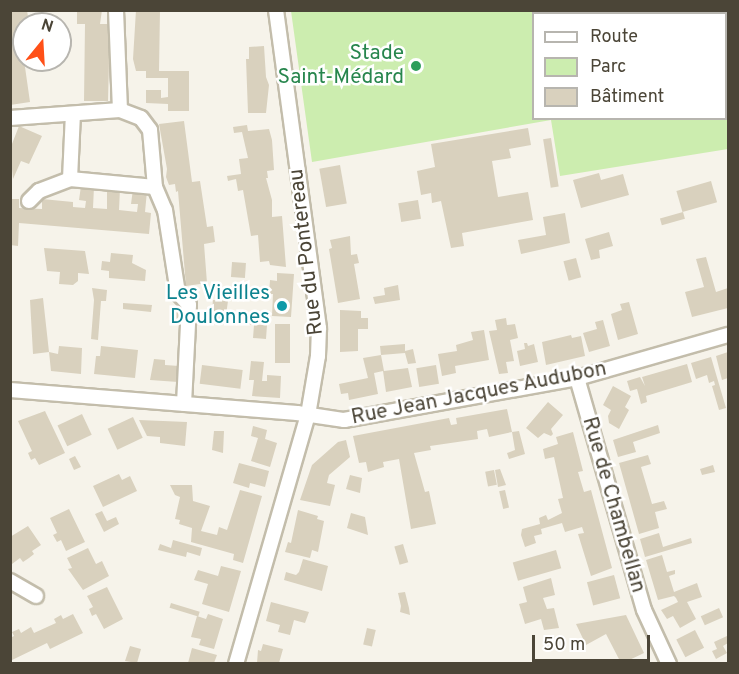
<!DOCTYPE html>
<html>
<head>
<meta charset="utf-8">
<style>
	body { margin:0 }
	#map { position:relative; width:739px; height:674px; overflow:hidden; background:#f6f3ea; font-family:Overpass,sans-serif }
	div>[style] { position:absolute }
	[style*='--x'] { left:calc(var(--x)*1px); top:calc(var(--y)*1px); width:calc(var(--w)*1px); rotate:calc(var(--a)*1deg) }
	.green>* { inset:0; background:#ccedaf }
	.building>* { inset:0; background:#d9d1be; transform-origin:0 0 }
	.roads { filter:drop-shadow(2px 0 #c3bdab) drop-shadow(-2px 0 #c3bdab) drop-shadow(0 2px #c3bdab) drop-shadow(0 -2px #c3bdab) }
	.street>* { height:14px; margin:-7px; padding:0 7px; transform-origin:7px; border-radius:7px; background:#fff }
	.dots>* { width:16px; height:16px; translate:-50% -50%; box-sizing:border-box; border:3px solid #fff; border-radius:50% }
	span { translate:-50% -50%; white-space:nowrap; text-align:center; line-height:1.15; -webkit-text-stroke:5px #fff; paint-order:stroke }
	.leisure-label { font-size:21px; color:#27864d }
	.right { translate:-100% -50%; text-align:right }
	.street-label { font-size:21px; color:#4b4537 }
	.culture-label { font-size:21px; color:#0d838f }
	.frame { position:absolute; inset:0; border:12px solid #4b4537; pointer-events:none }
	.legend { position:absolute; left:532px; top:12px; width:195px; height:108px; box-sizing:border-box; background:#fff; border:2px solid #b7b5af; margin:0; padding:8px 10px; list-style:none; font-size:18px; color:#4b4537 }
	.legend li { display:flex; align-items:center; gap:12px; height:30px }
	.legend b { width:30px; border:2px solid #b7b5af }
	.north { position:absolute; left:12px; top:12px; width:60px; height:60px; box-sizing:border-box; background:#fff; border:2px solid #b7b5af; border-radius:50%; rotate:18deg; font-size:16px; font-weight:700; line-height:24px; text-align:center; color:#4b4537 }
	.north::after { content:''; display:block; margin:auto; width:21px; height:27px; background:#ff5018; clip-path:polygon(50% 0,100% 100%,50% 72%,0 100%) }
	.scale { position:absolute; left:532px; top:635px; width:118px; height:27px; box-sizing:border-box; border:3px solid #4b4537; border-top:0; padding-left:8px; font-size:18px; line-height:21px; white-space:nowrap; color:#4b4537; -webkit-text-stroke:4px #fff; paint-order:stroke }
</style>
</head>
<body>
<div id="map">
	<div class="green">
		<i style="clip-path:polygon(evenodd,291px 11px,728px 11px,728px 149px,560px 176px,551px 120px,312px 162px,291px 11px,534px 14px,726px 14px,726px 118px,534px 118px,534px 14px)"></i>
	</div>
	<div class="building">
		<i style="clip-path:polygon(10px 10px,27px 10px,29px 24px,24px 24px,24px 60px,30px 102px,10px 105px)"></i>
		<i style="clip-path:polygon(77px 10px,102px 10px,100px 24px,110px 24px,108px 101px,84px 101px,85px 24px,77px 24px)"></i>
		<i style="clip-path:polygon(136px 10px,160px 10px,159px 71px,189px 71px,189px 111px,168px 111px,168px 104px,146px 103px,146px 90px,161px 90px,161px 98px,168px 97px,168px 78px,146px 78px,146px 71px,136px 71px,133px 59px)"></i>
		<i style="clip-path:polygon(264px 46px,266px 77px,269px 85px,266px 113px,248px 113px,246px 59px,249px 59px,249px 47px)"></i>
		<i style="clip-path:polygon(184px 121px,192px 182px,200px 181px,207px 227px,213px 226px,215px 242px,204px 244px,207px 283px,186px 286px,178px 191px,176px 192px,175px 184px,169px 185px,166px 177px,167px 169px,159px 124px)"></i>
		<i style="clip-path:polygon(247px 125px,248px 131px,269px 129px,272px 140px,274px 170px,267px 171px,268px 178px,266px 178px,272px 200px,272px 217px,282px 216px,286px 267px,270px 265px,269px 261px,260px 262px,258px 235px,251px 236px,243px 190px,238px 191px,236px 179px,228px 181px,227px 176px,241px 174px,239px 159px,248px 158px,242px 132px,234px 133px,233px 127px)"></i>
		<i style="clip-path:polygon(19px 126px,42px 136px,29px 164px,21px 161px,13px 179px,10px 149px)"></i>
		<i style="clip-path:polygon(528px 128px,531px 145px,509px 149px,511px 158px,492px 161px,498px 197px,528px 192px,533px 220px,462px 233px,464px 246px,451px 248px,441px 201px,432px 203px,431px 193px,421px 195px,417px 171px,435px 167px,431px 144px)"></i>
		<i style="left:551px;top:138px;width:49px;height:8px;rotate:81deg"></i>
		<i style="left:340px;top:165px;width:39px;height:21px;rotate:80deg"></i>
		<i style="clip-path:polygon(599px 173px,601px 180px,623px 174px,629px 195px,581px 208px,573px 180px)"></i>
		<i style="left:711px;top:181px;width:22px;height:36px;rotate:74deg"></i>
		<i style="clip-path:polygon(81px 186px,94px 187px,93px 208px,107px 209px,107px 188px,120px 189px,119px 210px,137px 212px,138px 204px,131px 204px,133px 189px,147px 191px,145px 212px,151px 213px,149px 234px,19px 223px,18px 246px,10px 245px,10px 199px,19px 199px,19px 208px,42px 209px,42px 199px,73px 202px,73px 207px,85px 208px,86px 201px,79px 200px)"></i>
		<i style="left:418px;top:200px;width:19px;height:20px;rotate:81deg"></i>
		<i style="left:683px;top:212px;width:7px;height:24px;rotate:74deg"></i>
		<i style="clip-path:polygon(565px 213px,570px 243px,521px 254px,518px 240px,546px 235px,543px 217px)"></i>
		<i style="clip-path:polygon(609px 232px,613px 246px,599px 250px,600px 258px,591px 260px,585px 239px)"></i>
		<i style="clip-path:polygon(350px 236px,351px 255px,357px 254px,359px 263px,354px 264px,360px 299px,338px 303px,329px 249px,332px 248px,330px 240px)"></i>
		<i style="clip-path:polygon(44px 248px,85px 251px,89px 274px,78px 273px,78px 281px,73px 285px,59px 284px,60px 272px,47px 271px)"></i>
		<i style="clip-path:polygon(111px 253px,133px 255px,132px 263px,146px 270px,145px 281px,109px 278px,109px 271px,101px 270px,102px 261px,110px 262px)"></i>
		<i style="clip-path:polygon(706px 257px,716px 292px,728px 288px,728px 308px,692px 317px,685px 292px,704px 287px,696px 259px)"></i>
		<i style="left:576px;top:258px;width:20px;height:13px;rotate:75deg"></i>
		<i style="left:232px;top:262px;width:14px;height:15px;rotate:4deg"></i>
		<i style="clip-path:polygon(277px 273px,294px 274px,291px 317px,272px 316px,273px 294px,269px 294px,270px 280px,277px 281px)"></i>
		<i style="clip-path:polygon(398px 285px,400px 300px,375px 304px,373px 297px,385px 295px,384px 288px)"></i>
		<i style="clip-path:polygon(92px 288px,107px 290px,106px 301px,101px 301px,98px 340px,91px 339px,94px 300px)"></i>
		<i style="clip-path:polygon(43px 298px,49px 352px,58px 354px,59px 346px,82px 348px,81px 374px,51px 371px,49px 352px,33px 354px,30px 300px)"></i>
		<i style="clip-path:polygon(213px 300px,228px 301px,226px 315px,255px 317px,254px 325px,267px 325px,266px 339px,253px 338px,254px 325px,211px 321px)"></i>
		<i style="clip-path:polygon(629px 302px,638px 334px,618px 340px,611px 314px,622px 310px,620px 304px)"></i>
		<i style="clip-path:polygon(123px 303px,152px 305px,151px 312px,123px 309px)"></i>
		<i style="left:176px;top:307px;width:8px;height:14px;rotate:7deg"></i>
		<i style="clip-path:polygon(340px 310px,361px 311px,361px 318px,368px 318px,368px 329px,358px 329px,358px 351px,340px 352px)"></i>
		<i style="clip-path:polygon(506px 318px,507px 325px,515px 324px,518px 338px,510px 340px,514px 361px,506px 362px,508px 373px,499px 374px,489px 331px,497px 330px,495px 320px)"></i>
		<i style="clip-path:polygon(603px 320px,610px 346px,589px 352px,583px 333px,597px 329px,595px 322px)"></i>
		<i style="left:275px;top:324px;width:15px;height:39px"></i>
		<i style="clip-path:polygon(484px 330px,489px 360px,455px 366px,456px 373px,442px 376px,438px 354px,457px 351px,456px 345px,473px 340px,471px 332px)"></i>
		<i style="clip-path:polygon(571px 335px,572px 338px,581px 336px,585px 356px,546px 365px,542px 342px)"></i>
		<i style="clip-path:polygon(524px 343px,527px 343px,528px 346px,534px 344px,538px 362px,520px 366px,517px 351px,525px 349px)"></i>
		<i style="clip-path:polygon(405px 344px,405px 351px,413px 349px,416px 363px,408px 364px,405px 353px,381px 355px,380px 346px)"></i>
		<i style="clip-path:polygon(101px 346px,138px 350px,135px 378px,94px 374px,96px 356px,100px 356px)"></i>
		<i style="clip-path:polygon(728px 352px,728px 378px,722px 380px,716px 356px)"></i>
		<i style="clip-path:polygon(381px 355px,384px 371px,408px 368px,412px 387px,386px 392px,383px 371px,374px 373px,378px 394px,349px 400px,348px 393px,341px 394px,339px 384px,368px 378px,363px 358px)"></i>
		<i style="clip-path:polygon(711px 357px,726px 408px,719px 410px,712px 386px,715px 385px,714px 381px,709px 383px,707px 375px,696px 379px,691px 363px)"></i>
		<i style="clip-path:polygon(154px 359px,165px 360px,165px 365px,179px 366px,178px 382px,150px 380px)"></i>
		<i style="clip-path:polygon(251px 361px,264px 362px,262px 381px,267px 381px,267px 375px,281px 376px,280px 398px,252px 396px,254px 380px,249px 380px)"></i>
		<i style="clip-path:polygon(687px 364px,692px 382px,646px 396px,647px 402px,641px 404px,637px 389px,630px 391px,627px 381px,640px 377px,645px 386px,642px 377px)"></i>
		<i style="left:202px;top:365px;width:41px;height:19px;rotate:7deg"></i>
		<i style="left:436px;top:365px;width:19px;height:20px;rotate:81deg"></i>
		<i style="clip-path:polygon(613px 386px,631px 396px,625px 407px,629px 410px,619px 429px,609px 423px,608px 416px,611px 410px,603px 405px)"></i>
		<i style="clip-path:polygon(548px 402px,563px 415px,551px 429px,553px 434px,551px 436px,544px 433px,538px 438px,526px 428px)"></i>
		<i style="clip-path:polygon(507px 409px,512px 432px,489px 437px,487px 429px,477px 431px,478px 439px,430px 446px,431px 450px,414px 453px,425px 492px,429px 491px,436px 524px,411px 529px,399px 459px,383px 462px,384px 467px,368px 472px,366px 462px,359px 463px,353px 436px,449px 418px,451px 425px,457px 424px,456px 418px)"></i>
		<i style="clip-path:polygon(45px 411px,65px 453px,39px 465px,35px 458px,31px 460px,28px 453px,32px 451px,18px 421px)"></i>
		<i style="left:82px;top:414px;width:23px;height:27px;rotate:65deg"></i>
		<i style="left:133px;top:417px;width:23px;height:28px;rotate:65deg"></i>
		<i style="clip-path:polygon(139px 420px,187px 422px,185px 446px,160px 443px,160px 437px,147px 436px)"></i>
		<i style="clip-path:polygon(658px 425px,660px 433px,633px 442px,636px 452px,618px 457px,613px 440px)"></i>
		<i style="clip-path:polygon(253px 426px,267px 430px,265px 439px,277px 443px,270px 467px,251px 461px,258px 438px,251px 436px)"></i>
		<i style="clip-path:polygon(214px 431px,224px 431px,223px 453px,212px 450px)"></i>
		<i style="clip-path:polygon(519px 431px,525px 454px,509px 459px,507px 453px,515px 450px,512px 432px)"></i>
		<i style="clip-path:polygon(573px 432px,583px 471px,578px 472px,584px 492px,591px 490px,612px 568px,591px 576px,578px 534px,584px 533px,582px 527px,565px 532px,562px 523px,541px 529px,542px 534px,534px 536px,536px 543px,525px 547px,521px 535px,522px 529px,540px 524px,539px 518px,546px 515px,548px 520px,562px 513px,558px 499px,563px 498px,554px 457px,545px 459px,543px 449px,558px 444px,556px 437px)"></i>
		<i style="clip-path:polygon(346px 440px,350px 457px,329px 475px,327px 483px,335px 485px,330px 506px,300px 500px,312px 465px,338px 442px)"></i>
		<i style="clip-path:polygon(648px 455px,651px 464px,641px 467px,652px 504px,664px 501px,667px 509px,655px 512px,659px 528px,639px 534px,619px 463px)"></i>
		<i style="clip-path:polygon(75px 456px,81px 467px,74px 470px,69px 459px)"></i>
		<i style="clip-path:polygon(239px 463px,269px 471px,265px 487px,250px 483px,249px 488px,233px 483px)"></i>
		<i style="clip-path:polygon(713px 465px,715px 472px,702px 475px,700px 469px)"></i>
		<i style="clip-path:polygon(500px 469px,506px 485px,498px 487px,495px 470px)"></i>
		<i style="left:494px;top:470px;width:15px;height:9px;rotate:79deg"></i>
		<i style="clip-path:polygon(119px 474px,122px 480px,130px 476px,137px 491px,103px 507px,93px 486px)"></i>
		<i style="clip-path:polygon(350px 475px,362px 478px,360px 493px,346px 489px)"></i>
		<i style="clip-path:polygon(170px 485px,192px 485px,193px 501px,210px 506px,201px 531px,217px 535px,219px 527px,227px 530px,240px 490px,262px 496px,243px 563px,233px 560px,234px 554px,191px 542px,192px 528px,179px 524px,180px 520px,175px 519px,180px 497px,175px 495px)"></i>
		<i style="left:505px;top:490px;width:18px;height:6px;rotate:77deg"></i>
		<i style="clip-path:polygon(69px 509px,85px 542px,66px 551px,61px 540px,57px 542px,53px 535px,57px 533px,50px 518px)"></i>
		<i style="clip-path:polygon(298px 510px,318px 516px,317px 519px,324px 521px,318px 552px,312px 550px,310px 558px,285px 552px,288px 542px,291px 543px)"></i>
		<i style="clip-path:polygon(102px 511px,107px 521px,116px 517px,119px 524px,104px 532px,95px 514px)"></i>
		<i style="clip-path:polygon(351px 513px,365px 517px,368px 535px,347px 528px)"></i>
		<i style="clip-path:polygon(28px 526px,41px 545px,32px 551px,34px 554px,29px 558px,23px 562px,20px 558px,12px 564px,10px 537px)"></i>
		<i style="clip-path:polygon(659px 533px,663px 547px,691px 538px,692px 543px,645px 557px,640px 539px)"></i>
		<i style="clip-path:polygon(173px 540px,202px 548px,200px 556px,187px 552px,186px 557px,158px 550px,160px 544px,171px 548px)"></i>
		<i style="left:403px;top:544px;width:19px;height:9px;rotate:74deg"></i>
		<i style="clip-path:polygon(88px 548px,96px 564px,102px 561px,109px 576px,83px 590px,68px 569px,72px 568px,67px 558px)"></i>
		<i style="left:556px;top:550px;width:19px;height:45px;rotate:74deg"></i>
		<i style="clip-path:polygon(662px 555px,667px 572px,675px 570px,675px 574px,669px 576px,674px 592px,697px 583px,700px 592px,702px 597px,687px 602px,696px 619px,680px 628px,673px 616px,667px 619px,661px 610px,678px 602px,676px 598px,674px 596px,658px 600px,646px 560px)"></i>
		<i style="clip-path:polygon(303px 559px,328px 566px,322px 591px,284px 580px,286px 572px,296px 575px,299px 572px)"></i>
		<i style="clip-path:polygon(221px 566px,241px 571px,229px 612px,202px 604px,208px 584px,194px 580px,198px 570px,218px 576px)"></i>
		<i style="left:614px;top:575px;width:24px;height:28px;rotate:75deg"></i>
		<i style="clip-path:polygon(551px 578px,555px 595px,543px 598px,547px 609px,554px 608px,559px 628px,544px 630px,541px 619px,525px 624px,519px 604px,527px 602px,523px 587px)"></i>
		<i style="clip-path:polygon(107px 587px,123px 619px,104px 629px,96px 614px,92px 616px,89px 609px,93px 607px,87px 596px)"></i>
		<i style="clip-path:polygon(405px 592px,409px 608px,410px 615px,400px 612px,401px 606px,398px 593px)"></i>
		<i style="clip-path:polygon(271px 602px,309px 612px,305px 623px,294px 620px,290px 635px,278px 632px,280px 625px,266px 621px)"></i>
		<i style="left:171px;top:603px;width:30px;height:5px;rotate:17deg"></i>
		<i style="left:719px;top:608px;width:10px;height:20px;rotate:66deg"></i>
		<i style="clip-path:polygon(73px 614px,83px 633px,50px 649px,47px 643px,10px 661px,10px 638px,14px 636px,12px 632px,19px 629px,21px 633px,31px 627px,34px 633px,56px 623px,54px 619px,61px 615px,63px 619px)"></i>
		<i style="clip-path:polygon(208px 614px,223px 619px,214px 649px,199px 645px,201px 639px,191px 637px,197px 616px,206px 619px)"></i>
		<i style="clip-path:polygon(626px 615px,644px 653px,623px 663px,621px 663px,606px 634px,586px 645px,576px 624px)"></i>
		<i style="left:367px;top:628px;width:9px;height:17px;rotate:13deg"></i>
		<i style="left:695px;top:630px;width:20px;height:21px;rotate:63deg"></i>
		<i style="clip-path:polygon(727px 636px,728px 643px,723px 646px,727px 653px,716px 659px,712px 651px,717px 649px,714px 642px)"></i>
		<i style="clip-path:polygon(263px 644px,283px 649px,279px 663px,257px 663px,258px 650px,261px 651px)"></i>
		<i style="clip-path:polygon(130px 646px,141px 649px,137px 663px,125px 661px)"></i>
		<i style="clip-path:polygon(192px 648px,217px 655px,214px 663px,188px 663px)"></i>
	</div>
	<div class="roads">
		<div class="street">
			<i style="--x:120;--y:110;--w:22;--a:21"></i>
			<i style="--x:141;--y:118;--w:15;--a:53"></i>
			<i style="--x:150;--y:130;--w:57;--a:85"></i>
			<i style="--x:10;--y:118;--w:110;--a:-4.2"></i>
			<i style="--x:120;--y:110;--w:100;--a:-92.3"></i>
			<i style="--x:70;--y:179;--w:65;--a:-87.4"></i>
			<i style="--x:29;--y:201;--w:14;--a:-45"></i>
			<i style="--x:39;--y:191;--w:33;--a:-21"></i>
			<i style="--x:70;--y:179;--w:85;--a:5.4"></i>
			<i style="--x:155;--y:187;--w:25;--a:67"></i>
			<i style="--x:165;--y:210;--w:84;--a:81.1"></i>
			<i style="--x:178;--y:293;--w:16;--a:47"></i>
			<i style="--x:189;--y:305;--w:99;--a:92.9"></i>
			<i style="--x:577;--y:378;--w:241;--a:73.9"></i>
			<i style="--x:644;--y:610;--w:60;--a:65.2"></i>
			<i style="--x:10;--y:390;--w:288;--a:4.6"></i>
			<i style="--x:297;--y:413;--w:48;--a:8.5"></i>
			<i style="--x:344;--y:420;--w:237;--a:-10.2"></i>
			<i style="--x:577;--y:378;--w:157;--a:-15.9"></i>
			<i style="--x:10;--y:581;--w:30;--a:30"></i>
			<i style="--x:236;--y:664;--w:259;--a:-73.9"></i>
			<i style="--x:308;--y:415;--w:60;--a:-80.4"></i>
			<i style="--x:318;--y:356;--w:28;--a:-88"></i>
			<i style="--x:319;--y:328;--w:321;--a:-97.7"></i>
		</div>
	</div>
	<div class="dots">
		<i style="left:416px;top:66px;background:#2e9e5b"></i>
		<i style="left:282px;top:306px;background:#0f9aa8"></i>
	</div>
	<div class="leisure-label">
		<span class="right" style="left:404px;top:66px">Stade<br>Saint-Médard</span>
	</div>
	<div class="street-label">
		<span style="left:307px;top:252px;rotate:-97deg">Rue du Pontereau</span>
		<span style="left:479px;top:394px;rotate:-11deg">Rue Jean Jacques Audubon</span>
		<span style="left:613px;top:505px;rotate:74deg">Rue de Chambellan</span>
	</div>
	<div class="culture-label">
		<span class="right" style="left:270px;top:306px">Les Vieilles<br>Doulonnes</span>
	</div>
	<div class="frame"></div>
	<ul class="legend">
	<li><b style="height:8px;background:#fff"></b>Route</li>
	<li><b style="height:16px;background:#ccedaf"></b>Parc</li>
	<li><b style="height:16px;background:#d9d1be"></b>Bâtiment</li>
	</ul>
	<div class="north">N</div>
	<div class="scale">50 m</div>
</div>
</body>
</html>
